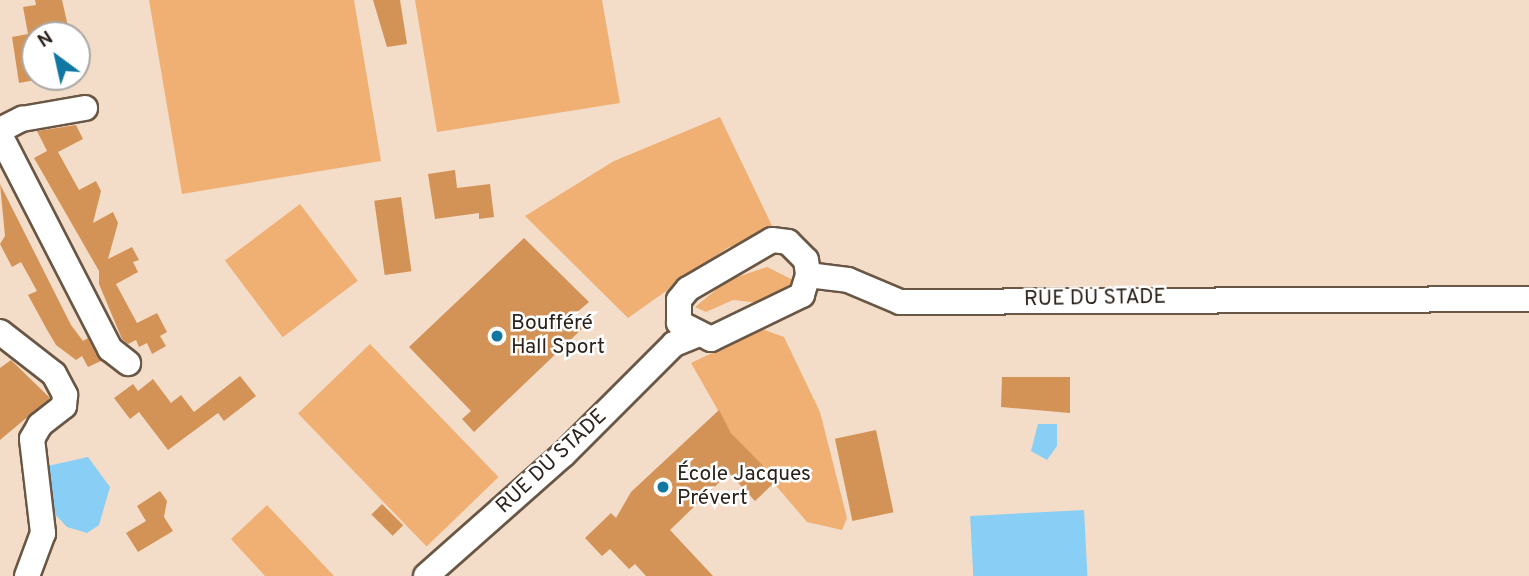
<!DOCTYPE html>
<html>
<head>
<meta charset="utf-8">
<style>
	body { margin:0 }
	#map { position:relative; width:1529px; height:576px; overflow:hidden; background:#f3dcc8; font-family:Overpass,sans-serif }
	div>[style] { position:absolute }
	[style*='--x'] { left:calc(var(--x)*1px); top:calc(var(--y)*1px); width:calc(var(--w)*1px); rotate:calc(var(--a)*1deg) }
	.green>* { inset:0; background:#f0b074; transform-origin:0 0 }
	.water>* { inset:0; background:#89cef4; transform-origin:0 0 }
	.building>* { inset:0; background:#d49356; transform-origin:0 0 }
	.roads { filter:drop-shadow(2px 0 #695644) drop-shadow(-2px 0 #695644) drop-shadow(0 2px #695644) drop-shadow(0 -2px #695644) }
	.minor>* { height:24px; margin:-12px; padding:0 12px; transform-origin:12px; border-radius:12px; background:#fff }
	.dots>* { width:19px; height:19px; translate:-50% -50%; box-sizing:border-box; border:4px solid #fff; border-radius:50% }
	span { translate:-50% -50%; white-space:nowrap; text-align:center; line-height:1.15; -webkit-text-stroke:5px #fff; paint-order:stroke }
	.street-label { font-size:21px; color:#2b221b }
	.poi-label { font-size:21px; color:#2b221b }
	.left { translate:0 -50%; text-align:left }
	.north { position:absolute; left:21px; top:21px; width:70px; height:70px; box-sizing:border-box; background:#fff; border:2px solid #aaa7a4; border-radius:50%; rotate:327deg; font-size:19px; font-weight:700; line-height:28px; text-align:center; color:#2b221b }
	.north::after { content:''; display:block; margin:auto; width:24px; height:32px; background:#1077a3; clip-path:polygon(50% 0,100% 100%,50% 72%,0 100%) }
</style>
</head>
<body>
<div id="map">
	<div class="green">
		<i style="clip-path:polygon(149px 0,354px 0,381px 161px,182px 194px)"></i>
		<i style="clip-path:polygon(415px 0,602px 0,620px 103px,437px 132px)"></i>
		<i style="clip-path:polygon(720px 117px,774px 230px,727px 248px,628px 318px,525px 216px,614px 161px)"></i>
		<i style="left:300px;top:204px;width:96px;height:94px;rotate:53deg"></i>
		<i style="clip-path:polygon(767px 267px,797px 282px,789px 297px,768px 304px,733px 300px,706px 312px,695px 307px,728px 280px)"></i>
		<i style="clip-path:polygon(762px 329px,784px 337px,820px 412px,847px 518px,842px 530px,807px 522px,731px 433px,691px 363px)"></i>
		<i style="left:370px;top:344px;width:185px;height:100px;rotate:46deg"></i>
		<i style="clip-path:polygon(267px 505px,334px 576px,265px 576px,231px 539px)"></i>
	</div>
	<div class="water">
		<i style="clip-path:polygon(1038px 424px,1057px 424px,1057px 446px,1047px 460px,1031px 451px)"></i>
		<i style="clip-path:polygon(88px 457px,110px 487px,99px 525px,87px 533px,67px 527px,51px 510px,43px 467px)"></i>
		<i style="left:1084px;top:510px;width:66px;height:114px;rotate:87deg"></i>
	</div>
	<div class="building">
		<i style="clip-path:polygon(35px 0,62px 0,70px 35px,35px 35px,35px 80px,19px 83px,12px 37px,28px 34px,23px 7px,36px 5px)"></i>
		<i style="clip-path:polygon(373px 0,400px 0,407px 44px,387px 47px)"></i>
		<i style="clip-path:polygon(76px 125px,83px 139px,58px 152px,79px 190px,96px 181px,101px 191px,93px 223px,113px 212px,118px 223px,108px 259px,132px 247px,139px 260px,133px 262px,138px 272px,116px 284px,137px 323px,157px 313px,167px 332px,160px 336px,166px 346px,152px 354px,147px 343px,139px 347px,136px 340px,128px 344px,122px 339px,99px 284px,99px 271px,34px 158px,47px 151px,37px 131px)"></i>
		<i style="clip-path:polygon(455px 170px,457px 188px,490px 184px,494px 217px,479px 219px,479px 213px,435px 219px,428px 174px)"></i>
		<i style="clip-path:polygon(0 184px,71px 325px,83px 341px,88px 338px,101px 361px,88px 367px,82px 356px,76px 360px,56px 345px,46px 328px,28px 295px,37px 291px,21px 262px,12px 267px,0 244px,5px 236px)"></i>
		<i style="left:401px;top:197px;width:75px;height:27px;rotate:82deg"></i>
		<i style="clip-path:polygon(524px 238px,589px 302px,575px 314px,585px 326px,474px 432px,462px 419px,471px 411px,409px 347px)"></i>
		<i style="clip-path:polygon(11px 360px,50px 398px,0 440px,0 368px)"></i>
		<i style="clip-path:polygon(240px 376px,256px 396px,224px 421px,218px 413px,168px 450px,139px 412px,130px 419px,114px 398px,133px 384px,138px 391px,153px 379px,171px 403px,181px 395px,194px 412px)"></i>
		<i style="clip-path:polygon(1002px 377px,1070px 377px,1070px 413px,1001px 407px)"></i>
		<i style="clip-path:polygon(719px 410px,731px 433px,777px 480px,755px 501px,729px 473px,670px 530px,713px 576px,646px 576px,635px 564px,629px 569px,610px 549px,602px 556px,585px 538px,611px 513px,616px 518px,631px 492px)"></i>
		<i style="left:876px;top:430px;width:84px;height:42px;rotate:78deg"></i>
		<i style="clip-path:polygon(160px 491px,167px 501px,164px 517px,173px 531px,138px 552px,126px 533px,146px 521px,137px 506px)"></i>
		<i style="left:382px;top:504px;width:30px;height:15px;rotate:45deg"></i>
	</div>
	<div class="roads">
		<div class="minor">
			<i style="--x:0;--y:130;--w:25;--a:-27"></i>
			<i style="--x:22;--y:119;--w:64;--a:-9.9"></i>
			<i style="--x:0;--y:135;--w:241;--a:62.8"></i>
			<i style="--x:110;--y:349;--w:23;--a:38"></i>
			<i style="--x:772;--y:240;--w:16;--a:7"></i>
			<i style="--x:788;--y:242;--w:25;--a:45"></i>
			<i style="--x:806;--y:260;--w:15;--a:82"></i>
			<i style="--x:808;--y:275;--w:21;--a:107"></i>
			<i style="--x:802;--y:295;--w:101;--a:154.2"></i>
			<i style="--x:711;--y:339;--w:36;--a:-153"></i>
			<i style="--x:679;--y:323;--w:23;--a:-90"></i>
			<i style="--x:679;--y:300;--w:14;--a:-51"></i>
			<i style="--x:688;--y:289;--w:97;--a:-30.3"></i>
			<i style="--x:808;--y:275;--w:40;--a:7.1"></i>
			<i style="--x:848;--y:280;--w:56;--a:22.9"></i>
			<i style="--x:900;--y:302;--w:629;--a:-0.27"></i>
			<i style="--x:0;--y:332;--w:68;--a:37.9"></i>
			<i style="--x:54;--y:374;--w:24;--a:62"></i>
			<i style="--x:65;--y:395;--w:11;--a:95"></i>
			<i style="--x:64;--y:406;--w:31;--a:142"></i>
			<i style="--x:40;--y:425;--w:16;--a:120"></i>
			<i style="--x:32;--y:439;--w:95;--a:83.3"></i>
			<i style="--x:43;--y:533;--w:46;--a:110.4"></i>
			<i style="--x:426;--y:576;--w:183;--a:-41.5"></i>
			<i style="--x:563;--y:455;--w:157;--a:-45"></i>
			<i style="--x:674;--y:344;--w:24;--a:-22"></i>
		</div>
	</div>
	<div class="dots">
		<i style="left:497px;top:336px;background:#1077a3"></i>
		<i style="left:663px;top:487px;background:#1077a3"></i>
	</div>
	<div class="street-label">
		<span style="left:1095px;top:299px;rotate:-1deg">RUE DU STADE</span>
		<span style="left:552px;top:462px;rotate:-43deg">RUE DU STADE</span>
	</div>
	<div class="poi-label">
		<span class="left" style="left:511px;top:336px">Boufféré<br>Hall Sport</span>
		<span class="left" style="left:677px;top:487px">École Jacques<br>Prévert</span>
	</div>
	<div class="north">N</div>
</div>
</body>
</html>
